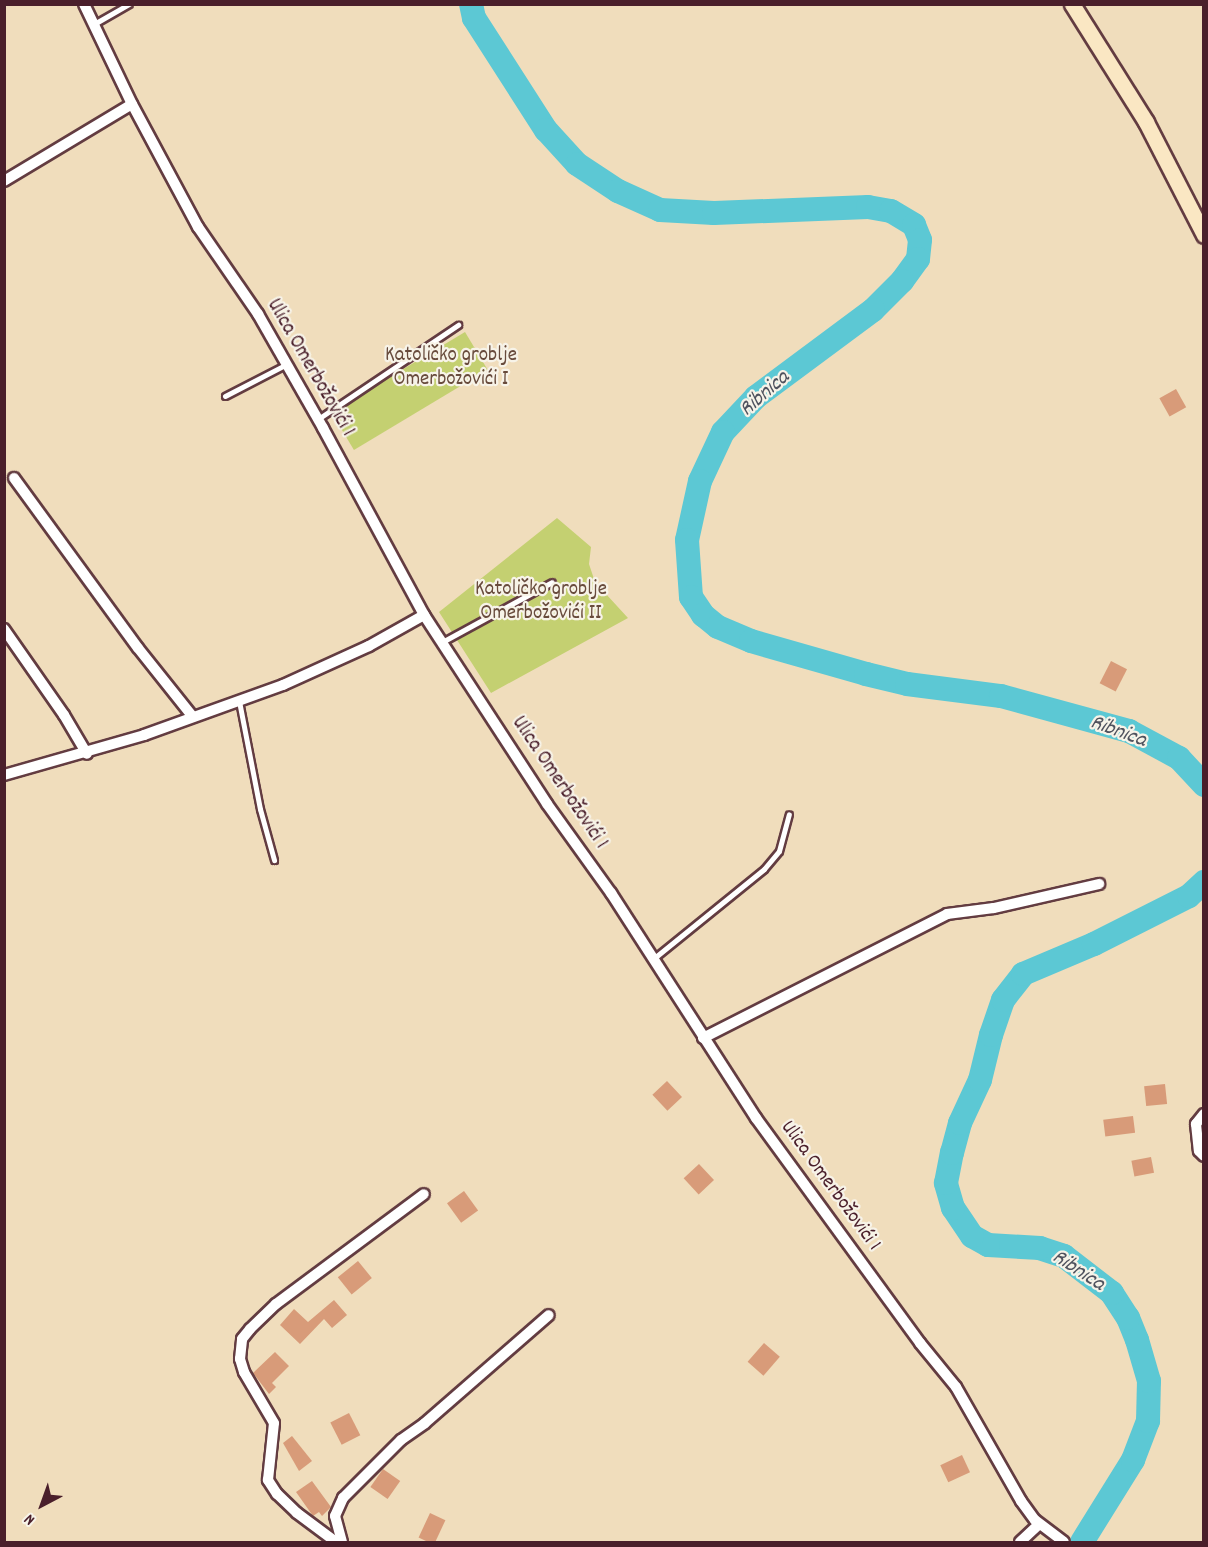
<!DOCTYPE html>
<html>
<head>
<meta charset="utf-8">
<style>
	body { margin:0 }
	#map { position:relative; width:1208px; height:1547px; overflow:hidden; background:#f0ddbc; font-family:Dekko,sans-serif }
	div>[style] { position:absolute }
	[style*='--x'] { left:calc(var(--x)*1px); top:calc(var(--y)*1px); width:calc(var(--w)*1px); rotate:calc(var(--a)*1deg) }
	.green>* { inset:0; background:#c4d071; transform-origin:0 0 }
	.river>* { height:24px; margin:-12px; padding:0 12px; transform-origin:12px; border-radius:12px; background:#5cc8d4 }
	.building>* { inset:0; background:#d89b79; transform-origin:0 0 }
	.roads { filter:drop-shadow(2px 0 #633c41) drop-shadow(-2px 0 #633c41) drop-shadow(0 2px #633c41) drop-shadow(0 -2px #633c41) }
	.lane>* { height:5px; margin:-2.5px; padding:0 2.5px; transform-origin:2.5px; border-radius:2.5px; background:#fff }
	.street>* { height:10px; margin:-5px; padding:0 5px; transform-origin:5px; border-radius:5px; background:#fff }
	.secondary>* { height:15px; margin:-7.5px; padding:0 7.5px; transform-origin:7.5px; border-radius:7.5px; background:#fae7c3 }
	span { translate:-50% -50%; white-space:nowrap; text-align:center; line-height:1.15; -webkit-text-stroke:4.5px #f7f3e8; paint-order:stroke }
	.park-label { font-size:21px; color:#684b3c }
	.street-label { font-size:21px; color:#4a1f2b }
	.water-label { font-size:22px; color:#4f525e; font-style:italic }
	.frame { position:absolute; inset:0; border:6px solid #4a1f2b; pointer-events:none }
	.north { position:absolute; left:12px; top:1475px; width:60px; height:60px; -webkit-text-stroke:4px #f7f3e8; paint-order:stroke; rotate:221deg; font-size:16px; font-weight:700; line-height:24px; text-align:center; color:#4a1f2b }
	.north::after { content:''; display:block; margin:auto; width:21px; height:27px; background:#4a1f2b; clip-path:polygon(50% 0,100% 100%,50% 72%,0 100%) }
</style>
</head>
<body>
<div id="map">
	<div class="green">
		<i style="left:465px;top:332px;width:44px;height:156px;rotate:59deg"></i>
		<i style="clip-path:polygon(557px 518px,591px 547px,589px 564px,595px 582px,628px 618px,491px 693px,439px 612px)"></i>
	</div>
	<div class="river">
		<i style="--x:471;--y:4;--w:14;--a:78"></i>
		<i style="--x:474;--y:18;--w:133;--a:57.3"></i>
		<i style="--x:546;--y:130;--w:46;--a:47.6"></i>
		<i style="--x:577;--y:164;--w:49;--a:33.4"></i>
		<i style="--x:618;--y:191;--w:46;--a:24.3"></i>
		<i style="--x:660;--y:210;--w:54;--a:3.2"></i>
		<i style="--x:714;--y:213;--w:154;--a:-2.2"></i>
		<i style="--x:868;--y:207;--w:23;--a:10"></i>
		<i style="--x:891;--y:211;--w:27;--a:31"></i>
		<i style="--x:914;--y:225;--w:16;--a:68"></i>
		<i style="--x:920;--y:240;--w:19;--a:96"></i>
		<i style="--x:918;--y:259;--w:27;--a:126"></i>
		<i style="--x:902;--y:281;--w:41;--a:135"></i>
		<i style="--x:873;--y:310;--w:146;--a:143.4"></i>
		<i style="--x:756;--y:397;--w:48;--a:133.3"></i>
		<i style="--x:723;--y:432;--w:54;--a:115.1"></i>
		<i style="--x:700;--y:481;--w:60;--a:102.4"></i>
		<i style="--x:687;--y:540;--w:57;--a:86"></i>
		<i style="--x:691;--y:597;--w:22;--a:56"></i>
		<i style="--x:703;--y:615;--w:19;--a:39"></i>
		<i style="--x:718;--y:627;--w:36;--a:23"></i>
		<i style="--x:751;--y:641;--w:120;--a:16"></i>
		<i style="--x:866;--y:674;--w:42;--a:13.7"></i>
		<i style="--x:907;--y:684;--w:95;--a:7.3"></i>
		<i style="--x:1001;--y:696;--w:133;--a:15.3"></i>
		<i style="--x:1129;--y:731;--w:57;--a:28.4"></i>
		<i style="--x:1179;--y:758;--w:37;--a:47"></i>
		<i style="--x:1082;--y:1542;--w:97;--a:-58.1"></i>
		<i style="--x:1133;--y:1460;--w:42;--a:-69"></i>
		<i style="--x:1148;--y:1421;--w:40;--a:-88.6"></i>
		<i style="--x:1149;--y:1381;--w:43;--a:-106.3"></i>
		<i style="--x:1137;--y:1340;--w:24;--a:-112"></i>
		<i style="--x:1128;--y:1318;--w:30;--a:-123"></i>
		<i style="--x:1112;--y:1293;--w:61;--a:-142.4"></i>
		<i style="--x:1064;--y:1256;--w:25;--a:-162"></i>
		<i style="--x:1040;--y:1248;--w:52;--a:-176.7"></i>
		<i style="--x:988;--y:1245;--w:18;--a:-151"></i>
		<i style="--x:972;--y:1236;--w:34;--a:-124"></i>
		<i style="--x:953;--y:1208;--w:26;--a:-106"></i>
		<i style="--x:946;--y:1183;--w:31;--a:-79"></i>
		<i style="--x:952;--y:1153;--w:31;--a:-75"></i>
		<i style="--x:960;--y:1123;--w:47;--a:-65.1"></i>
		<i style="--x:980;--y:1080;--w:46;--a:-76.3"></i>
		<i style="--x:991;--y:1035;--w:37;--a:-71"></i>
		<i style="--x:1003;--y:1000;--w:33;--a:-52"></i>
		<i style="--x:1023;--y:974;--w:77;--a:-22.9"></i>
		<i style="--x:1094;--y:944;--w:106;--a:-26.8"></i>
		<i style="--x:1189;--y:896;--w:21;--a:-43"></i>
	</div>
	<div class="building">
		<i style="left:1176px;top:389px;width:21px;height:19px;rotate:61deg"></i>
		<i style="left:1111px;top:661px;width:18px;height:25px;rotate:27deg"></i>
		<i style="left:667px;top:1081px;width:22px;height:20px;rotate:47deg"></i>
		<i style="left:1165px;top:1084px;width:20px;height:21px;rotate:84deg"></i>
		<i style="left:1133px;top:1116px;width:17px;height:30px;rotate:83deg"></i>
		<i style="left:1151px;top:1157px;width:16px;height:20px;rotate:79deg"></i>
		<i style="left:699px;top:1164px;width:22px;height:21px;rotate:47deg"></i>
		<i style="left:464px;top:1191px;width:24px;height:21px;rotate:54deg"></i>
		<i style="left:358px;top:1261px;width:22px;height:26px;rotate:51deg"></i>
		<i style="clip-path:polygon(334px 1300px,347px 1315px,332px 1328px,324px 1319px,300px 1344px,280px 1325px,294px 1309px,308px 1322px)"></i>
		<i style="left:764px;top:1343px;width:21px;height:25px;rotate:41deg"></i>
		<i style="clip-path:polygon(275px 1352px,289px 1366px,272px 1383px,276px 1387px,269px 1394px,253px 1373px)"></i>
		<i style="left:349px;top:1413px;width:25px;height:21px;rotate:63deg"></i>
		<i style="clip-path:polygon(292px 1436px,312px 1461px,299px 1471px,283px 1443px)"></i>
		<i style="left:962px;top:1455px;width:19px;height:24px;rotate:65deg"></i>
		<i style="left:383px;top:1469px;width:21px;height:22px;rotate:35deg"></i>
		<i style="clip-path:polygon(312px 1481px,331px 1507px,322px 1516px,319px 1512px,313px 1516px,296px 1492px)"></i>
		<i style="left:430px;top:1513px;width:17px;height:27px;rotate:25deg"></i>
	</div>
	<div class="roads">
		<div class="lane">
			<i style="--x:94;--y:24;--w:40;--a:-29.7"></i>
			<i style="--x:225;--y:396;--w:70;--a:-27.3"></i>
			<i style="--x:318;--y:419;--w:169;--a:-33.9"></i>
			<i style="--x:442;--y:642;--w:125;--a:-28.6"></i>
			<i style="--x:239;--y:701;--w:110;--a:79"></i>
			<i style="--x:260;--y:809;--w:53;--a:74.6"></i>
			<i style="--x:653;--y:959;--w:143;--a:-39"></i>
			<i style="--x:764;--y:869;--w:23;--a:-50"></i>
			<i style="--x:779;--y:851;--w:38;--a:-75"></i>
		</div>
		<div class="street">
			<i style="--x:84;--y:4;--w:111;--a:64.4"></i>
			<i style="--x:132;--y:104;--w:140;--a:61.8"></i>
			<i style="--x:198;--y:227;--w:106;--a:55.4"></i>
			<i style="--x:258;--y:314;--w:131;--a:60.3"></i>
			<i style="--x:323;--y:428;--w:213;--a:61.6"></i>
			<i style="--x:424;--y:615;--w:225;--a:56.9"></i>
			<i style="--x:547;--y:804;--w:110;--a:54.3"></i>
			<i style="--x:611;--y:893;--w:268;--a:57.2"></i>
			<i style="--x:756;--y:1118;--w:278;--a:53.9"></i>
			<i style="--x:920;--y:1343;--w:57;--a:50.7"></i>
			<i style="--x:956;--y:1387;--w:131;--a:60.3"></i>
			<i style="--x:1021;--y:1501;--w:24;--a:54"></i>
			<i style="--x:1035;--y:1520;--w:36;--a:37"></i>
			<i style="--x:4;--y:181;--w:149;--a:-31"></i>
			<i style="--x:14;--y:478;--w:210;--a:53.9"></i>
			<i style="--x:138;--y:648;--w:88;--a:51.4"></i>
			<i style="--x:4;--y:629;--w:105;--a:55.1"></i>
			<i style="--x:64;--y:715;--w:45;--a:59.5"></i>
			<i style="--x:4;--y:775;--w:146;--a:-15.9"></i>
			<i style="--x:144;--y:735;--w:148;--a:-19.8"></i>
			<i style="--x:283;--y:685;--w:94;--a:-24.4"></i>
			<i style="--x:369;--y:646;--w:63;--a:-29.4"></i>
			<i style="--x:703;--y:1038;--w:274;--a:-26.9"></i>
			<i style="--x:947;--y:914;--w:47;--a:-7.3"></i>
			<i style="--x:994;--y:908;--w:108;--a:-12.9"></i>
			<i style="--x:1204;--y:1114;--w:13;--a:129"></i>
			<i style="--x:1196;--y:1124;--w:27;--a:84"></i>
			<i style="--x:1199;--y:1151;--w:7;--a:45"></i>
			<i style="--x:336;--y:1542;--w:49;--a:-143.4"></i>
			<i style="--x:297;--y:1513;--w:28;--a:-136"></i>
			<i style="--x:277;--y:1494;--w:17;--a:-123"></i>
			<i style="--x:268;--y:1480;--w:57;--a:-84"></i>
			<i style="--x:274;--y:1423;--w:59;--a:-120.5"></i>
			<i style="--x:244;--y:1372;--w:14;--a:-107"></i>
			<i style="--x:240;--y:1359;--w:20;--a:-84"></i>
			<i style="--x:242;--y:1339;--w:13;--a:-51"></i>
			<i style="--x:250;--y:1329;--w:36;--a:-44"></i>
			<i style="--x:276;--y:1304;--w:184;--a:-36.6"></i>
			<i style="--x:342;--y:1542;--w:27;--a:-105"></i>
			<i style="--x:335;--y:1516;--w:20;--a:-66"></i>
			<i style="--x:343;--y:1498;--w:82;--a:-45"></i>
			<i style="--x:401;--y:1440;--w:29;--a:-35"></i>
			<i style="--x:425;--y:1423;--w:164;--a:-41.1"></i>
			<i style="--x:1020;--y:1542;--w:26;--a:-43"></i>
		</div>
		<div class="secondary">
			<i style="--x:1072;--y:4;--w:139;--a:57.9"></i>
			<i style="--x:1146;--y:122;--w:127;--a:62.8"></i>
		</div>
	</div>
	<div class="park-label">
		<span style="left:451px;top:368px">Katoličko groblje<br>Omerbožovići I</span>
		<span style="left:541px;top:602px">Katoličko groblje<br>Omerbožovići II</span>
	</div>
	<div class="street-label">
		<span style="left:310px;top:368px;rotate:60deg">Ulica Omerbožovići 1</span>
		<span style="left:559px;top:783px;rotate:56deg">Ulica Omerbožovići 1</span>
		<span style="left:830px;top:1186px;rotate:54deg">Ulica Omerbožovići 1</span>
	</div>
	<div class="water-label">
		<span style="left:765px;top:394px;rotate:-41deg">Ribnica</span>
		<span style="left:1118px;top:732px;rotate:20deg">Ribnica</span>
		<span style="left:1078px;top:1271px;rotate:33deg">Ribnica</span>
	</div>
	<div class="frame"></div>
	<div class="north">N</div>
</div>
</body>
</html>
